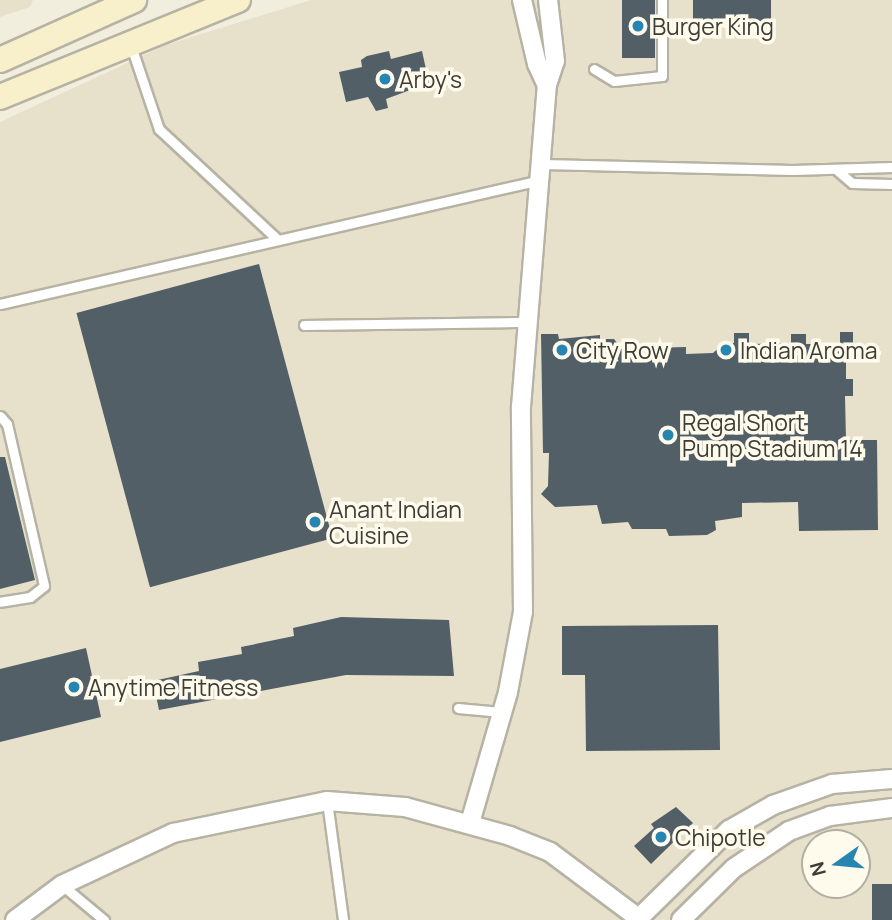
<!DOCTYPE html>
<html>
<head>
<meta charset="utf-8">
<style>
	body { margin:0 }
	#map { position:relative; width:892px; height:920px; overflow:hidden; background:#f2eede; font-family:Manrope,sans-serif }
	div>[style] { position:absolute }
	[style*='--x'] { left:calc(var(--x)*1px); top:calc(var(--y)*1px); width:calc(var(--w)*1px); rotate:calc(var(--a)*1deg) }
	.built>* { inset:0; background:#e7e1cb }
	.building>* { inset:0; background:#525f67; transform-origin:0 0 }
	.roads { filter:drop-shadow(2px 0 #b7b3a4) drop-shadow(-2px 0 #b7b3a4) drop-shadow(0 2px #b7b3a4) drop-shadow(0 -2px #b7b3a4) }
	.lane>* { height:9px; margin:-4.5px; padding:0 4.5px; transform-origin:4.5px; border-radius:4.5px; background:#fff }
	.street>* { height:18px; margin:-9px; padding:0 9px; transform-origin:9px; border-radius:9px; background:#fff }
	.secondary>* { height:24px; margin:-12px; padding:0 12px; transform-origin:12px; border-radius:12px; background:#f8f0cb }
	.dots>* { width:19px; height:19px; translate:-50% -50%; box-sizing:border-box; border:4px solid #fffbec; border-radius:50% }
	span { translate:-50% -50%; white-space:nowrap; text-align:center; line-height:1.15; -webkit-text-stroke:7px #fffbec; paint-order:stroke }
	.poi-label { font-size:23px; color:#3d3c36 }
	.left { translate:0 -50%; text-align:left }
	.north { position:absolute; left:801px; top:829px; width:70px; height:70px; box-sizing:border-box; background:#fffbec; border:2px solid #b1afa3; border-radius:50%; rotate:255deg; font-size:19px; font-weight:700; line-height:28px; text-align:center; color:#3d3c36 }
	.north::after { content:''; display:block; margin:auto; width:24px; height:32px; background:#2685b1; clip-path:polygon(50% 0,100% 100%,50% 72%,0 100%) }
</style>
</head>
<body>
<div id="map">
	<div class="built">
		<i style="clip-path:polygon(0 0,33px 0,30px 7px,0 17px)"></i>
		<i style="clip-path:polygon(evenodd,311px 0,892px 0,892px 920px,0 920px,0 122px,166px 45px,311px 0,815px 843px,857px 843px,857px 885px,815px 885px,815px 843px)"></i>
	</div>
	<div class="building">
		<i style="left:622px;top:0;width:33px;height:58px"></i>
		<i style="left:693px;top:0;width:78px;height:27px"></i>
		<i style="clip-path:polygon(389px 51px,391px 59px,422px 51px,429px 83px,386px 99px,388px 108px,376px 111px,368px 97px,346px 102px,339px 72px,362px 67px,361px 60px,367px 56px)"></i>
		<i style="left:259px;top:264px;width:284px;height:189px;rotate:75deg"></i>
		<i style="clip-path:polygon(840px 332px,853px 332px,853px 346px,846px 346px,846px 379px,853px 379px,853px 396px,845px 396px,846px 440px,877px 440px,878px 530px,799px 531px,798px 502px,742px 503px,742px 517px,715px 521px,716px 530px,707px 535px,669px 536px,666px 529px,632px 529px,628px 522px,602px 524px,597px 505px,555px 507px,541px 494px,548px 486px,549px 453px,543px 453px,541px 334px,558px 334px,559px 339px,600px 335px,600px 339px,614px 339px,627px 356px,647px 355px,647px 348px,686px 347px,686px 354px,713px 353px,724px 343px,734px 343px,734px 333px,749px 333px,749px 344px,791px 343px,791px 334px,806px 334px,806px 344px,840px 344px)"></i>
		<i style="clip-path:polygon(0 457px,5px 457px,35px 580px,0 589px)"></i>
		<i style="clip-path:polygon(341px 617px,449px 620px,454px 676px,346px 675px,159px 710px,153px 681px,199px 671px,198px 662px,242px 654px,241px 647px,294px 636px,293px 628px)"></i>
		<i style="clip-path:polygon(718px 625px,720px 750px,586px 751px,585px 675px,562px 675px,562px 626px)"></i>
		<i style="clip-path:polygon(86px 648px,101px 717px,0 742px,0 669px)"></i>
		<i style="clip-path:polygon(676px 807px,693px 823px,651px 864px,634px 846px,654px 828px,651px 824px)"></i>
		<i style="left:892px;top:884px;width:36px;height:20px;rotate:90deg"></i>
	</div>
	<div class="roads">
		<div class="lane">
			<i style="--x:131;--y:46;--w:88;--a:71.4"></i>
			<i style="--x:159;--y:129;--w:161;--a:43"></i>
			<i style="--x:594;--y:69;--w:23;--a:31"></i>
			<i style="--x:614;--y:81;--w:48;--a:-5.9"></i>
			<i style="--x:662;--y:76;--w:76;--a:-90"></i>
			<i style="--x:543;--y:164;--w:250;--a:1.4"></i>
			<i style="--x:793;--y:170;--w:99;--a:-1.7"></i>
			<i style="--x:837;--y:170;--w:20;--a:41"></i>
			<i style="--x:852;--y:183;--w:40;--a:1.4"></i>
			<i style="--x:0;--y:304;--w:554;--a:-12.93"></i>
			<i style="--x:304;--y:325;--w:226;--a:-0.8"></i>
			<i style="--x:0;--y:416;--w:11;--a:49"></i>
			<i style="--x:7;--y:424;--w:166;--a:77.1"></i>
			<i style="--x:44;--y:586;--w:18;--a:142"></i>
			<i style="--x:30;--y:597;--w:30;--a:171"></i>
			<i style="--x:458;--y:708;--w:43;--a:5.3"></i>
			<i style="--x:327;--y:801;--w:120;--a:82.3"></i>
			<i style="--x:62;--y:885;--w:55;--a:39.8"></i>
		</div>
		<div class="street">
			<i style="--x:522;--y:0;--w:66;--a:76.8"></i>
			<i style="--x:537;--y:64;--w:23;--a:65"></i>
			<i style="--x:470;--y:823;--w:136;--a:-73.8"></i>
			<i style="--x:508;--y:692;--w:81;--a:-79.4"></i>
			<i style="--x:523;--y:612;--w:205;--a:-90.6"></i>
			<i style="--x:521;--y:407;--w:323;--a:-85.4"></i>
			<i style="--x:547;--y:85;--w:25;--a:-72"></i>
			<i style="--x:555;--y:61;--w:61;--a:-96.5"></i>
			<i style="--x:639;--y:918;--w:126;--a:-44.4"></i>
			<i style="--x:729;--y:830;--w:51;--a:-29.6"></i>
			<i style="--x:773;--y:805;--w:63;--a:-19.6"></i>
			<i style="--x:832;--y:784;--w:60;--a:-4.8"></i>
			<i style="--x:15;--y:920;--w:59;--a:-36.7"></i>
			<i style="--x:62;--y:885;--w:123;--a:-25.1"></i>
			<i style="--x:173;--y:833;--w:157;--a:-11.7"></i>
			<i style="--x:327;--y:801;--w:78;--a:4.4"></i>
			<i style="--x:405;--y:807;--w:109;--a:15.4"></i>
			<i style="--x:510;--y:836;--w:43;--a:21.8"></i>
			<i style="--x:550;--y:852;--w:114;--a:36.8"></i>
			<i style="--x:681;--y:920;--w:74;--a:-44.5"></i>
			<i style="--x:734;--y:868;--w:66;--a:-33.9"></i>
			<i style="--x:789;--y:831;--w:44;--a:-20.1"></i>
			<i style="--x:830;--y:816;--w:63;--a:-7.4"></i>
		</div>
		<div class="secondary">
			<i style="--x:0;--y:60;--w:147;--a:-24.1"></i>
			<i style="--x:0;--y:97;--w:257;--a:-22.2"></i>
		</div>
	</div>
	<div class="dots">
		<i style="left:638px;top:26px;background:#2685b1"></i>
		<i style="left:385px;top:79px;background:#2685b1"></i>
		<i style="left:562px;top:350px;background:#2685b1"></i>
		<i style="left:726px;top:350px;background:#2685b1"></i>
		<i style="left:668px;top:435px;background:#2685b1"></i>
		<i style="left:315px;top:522px;background:#2685b1"></i>
		<i style="left:74px;top:687px;background:#2685b1"></i>
		<i style="left:661px;top:837px;background:#2685b1"></i>
	</div>
	<div class="poi-label">
		<span class="left" style="left:652px;top:26px">Burger King</span>
		<span class="left" style="left:399px;top:79px">Arby's</span>
		<span class="left" style="left:576px;top:350px">City Row</span>
		<span class="left" style="left:740px;top:350px">Indian Aroma</span>
		<span class="left" style="left:682px;top:435px">Regal Short<br>Pump Stadium 14</span>
		<span class="left" style="left:329px;top:522px">Anant Indian<br>Cuisine</span>
		<span class="left" style="left:88px;top:687px">Anytime Fitness</span>
		<span class="left" style="left:675px;top:837px">Chipotle</span>
	</div>
	<div class="north">N</div>
</div>
</body>
</html>
